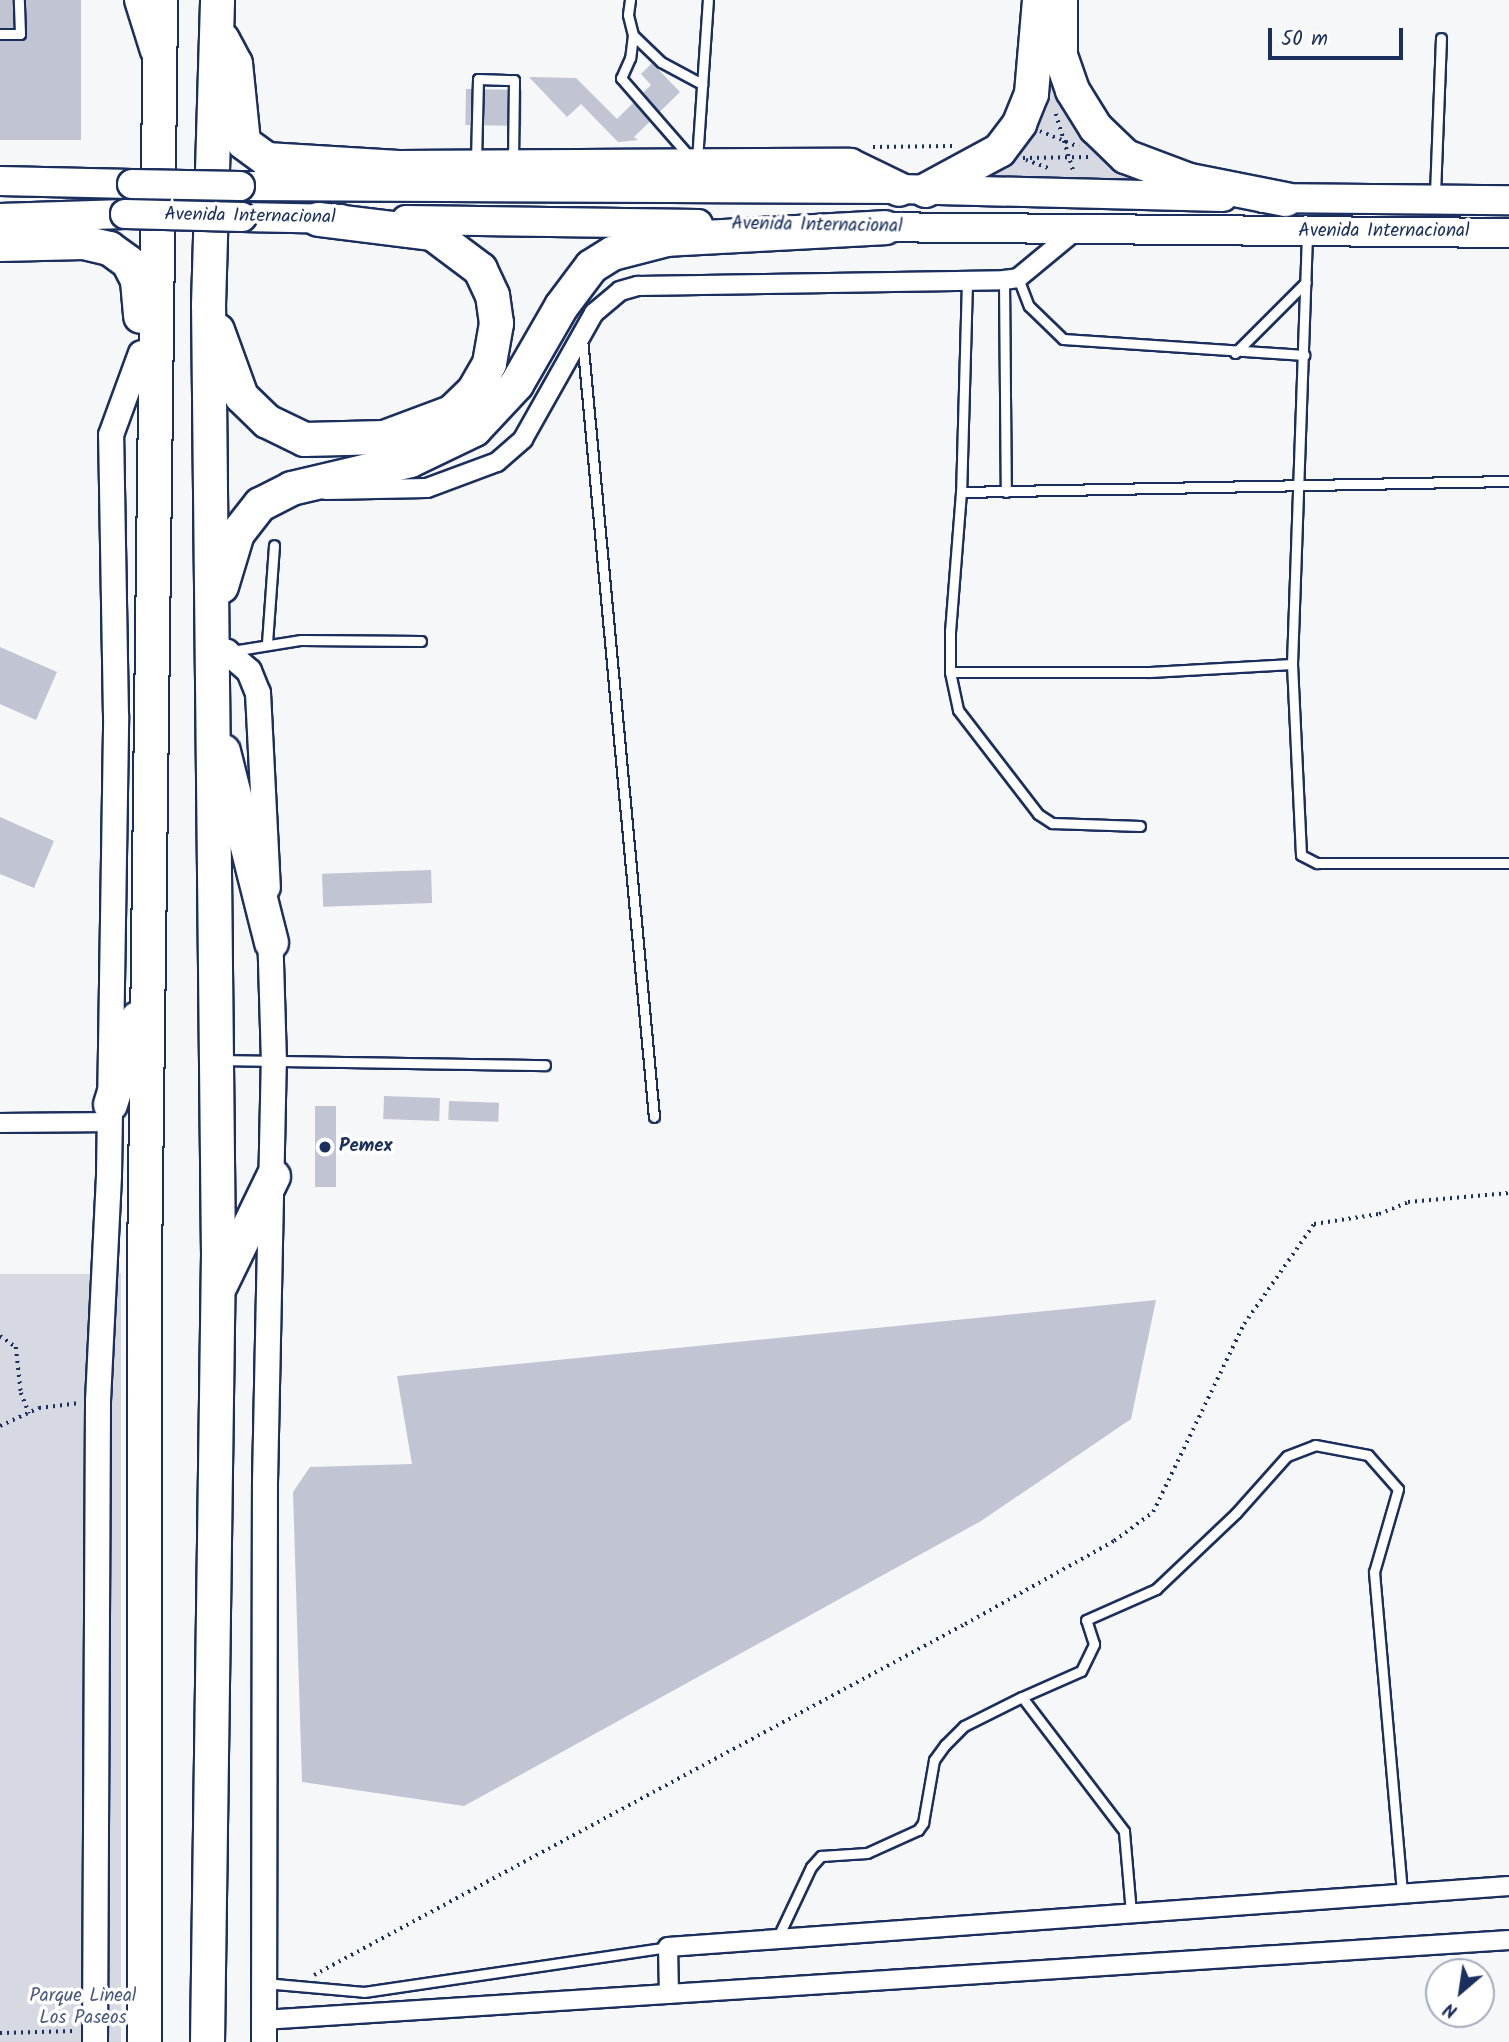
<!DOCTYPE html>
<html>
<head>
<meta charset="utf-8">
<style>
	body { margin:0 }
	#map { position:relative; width:1509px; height:2042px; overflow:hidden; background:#f6f7f9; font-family:Kalam,sans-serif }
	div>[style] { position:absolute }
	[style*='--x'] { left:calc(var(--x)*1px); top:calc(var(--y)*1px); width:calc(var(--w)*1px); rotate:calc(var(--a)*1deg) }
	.green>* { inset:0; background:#d6d9e2; transform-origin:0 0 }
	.building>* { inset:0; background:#c0c4d3; transform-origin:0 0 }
	.path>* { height:3.5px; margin-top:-1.75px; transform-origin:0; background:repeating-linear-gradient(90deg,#1b2f5e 0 2px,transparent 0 7px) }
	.roads { filter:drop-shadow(2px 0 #1b2f5e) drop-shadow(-2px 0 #1b2f5e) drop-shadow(0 2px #1b2f5e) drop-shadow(0 -2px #1b2f5e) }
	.lane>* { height:9px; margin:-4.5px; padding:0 4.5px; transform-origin:4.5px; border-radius:4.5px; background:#fff }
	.street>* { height:18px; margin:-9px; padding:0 9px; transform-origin:9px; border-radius:9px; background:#fff }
	.secondary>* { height:24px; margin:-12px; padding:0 12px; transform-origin:12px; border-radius:12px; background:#fff }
	.primary>* { height:28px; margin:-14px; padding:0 14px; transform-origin:14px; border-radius:14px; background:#fff }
	.highway>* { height:33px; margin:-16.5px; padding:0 16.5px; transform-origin:16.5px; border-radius:16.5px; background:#fff }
	.bridges { filter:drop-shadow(2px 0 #1b2f5e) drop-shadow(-2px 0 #1b2f5e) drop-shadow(0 2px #1b2f5e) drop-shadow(0 -2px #1b2f5e) }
	.primary-bridge>* { height:28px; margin:-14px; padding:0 14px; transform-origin:14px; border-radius:14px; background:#fff }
	.dots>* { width:19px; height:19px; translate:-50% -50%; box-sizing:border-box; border:4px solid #fff; border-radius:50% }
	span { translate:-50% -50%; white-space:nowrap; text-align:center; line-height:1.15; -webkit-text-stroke:7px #fff; paint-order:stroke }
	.street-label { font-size:19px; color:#1b2f5e }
	.poi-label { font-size:19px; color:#1b2f5e; font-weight:700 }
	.left { translate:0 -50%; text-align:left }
	.park-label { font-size:19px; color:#4a5a7f }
	.north { position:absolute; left:1425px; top:1958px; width:70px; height:70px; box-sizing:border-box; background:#fff; border:2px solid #a4acbf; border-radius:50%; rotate:209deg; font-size:19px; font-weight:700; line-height:28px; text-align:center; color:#1b2f5e }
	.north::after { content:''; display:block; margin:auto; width:24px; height:32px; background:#1b2f5e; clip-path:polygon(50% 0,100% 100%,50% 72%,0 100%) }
	.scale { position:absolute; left:1268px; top:28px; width:135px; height:32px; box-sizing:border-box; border:4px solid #1b2f5e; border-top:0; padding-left:9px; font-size:21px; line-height:24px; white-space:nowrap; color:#1b2f5e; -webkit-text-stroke:5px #fff; paint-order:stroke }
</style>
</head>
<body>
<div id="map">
	<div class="green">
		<i style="clip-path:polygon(1045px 41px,1149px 183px,978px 178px,1007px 161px)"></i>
		<i style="left:121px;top:1274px;width:768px;height:122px;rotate:90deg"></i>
	</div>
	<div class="building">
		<i style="left:0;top:0;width:81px;height:140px"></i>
		<i style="clip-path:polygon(652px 63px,680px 92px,634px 137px,638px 140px,618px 142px,581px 104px,567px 117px,529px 77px,576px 78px,617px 119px,651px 85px,641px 74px)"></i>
		<i style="left:466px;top:89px;width:56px;height:36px;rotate:1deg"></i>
		<i style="clip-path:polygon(0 647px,57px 672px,36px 720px,0 704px)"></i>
		<i style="clip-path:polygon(0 817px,54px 841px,34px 888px,0 874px)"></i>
		<i style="left:431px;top:870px;width:33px;height:109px;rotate:88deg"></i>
		<i style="left:384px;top:1096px;width:56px;height:23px;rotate:2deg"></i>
		<i style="left:449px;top:1101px;width:50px;height:19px;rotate:2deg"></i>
		<i style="left:315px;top:1106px;width:21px;height:81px"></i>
		<i style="clip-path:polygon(1156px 1300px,1131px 1419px,981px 1521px,464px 1806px,302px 1782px,293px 1492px,310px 1467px,412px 1464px,397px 1376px)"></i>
	</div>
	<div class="path">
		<i style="--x:1056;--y:114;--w:62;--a:73"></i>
		<i style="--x:1040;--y:131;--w:42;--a:22.3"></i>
		<i style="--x:873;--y:147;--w:80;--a:-0.7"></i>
		<i style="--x:1023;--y:158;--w:66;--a:-0.9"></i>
		<i style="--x:1026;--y:160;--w:27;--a:20"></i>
		<i style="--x:0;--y:1336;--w:19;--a:35"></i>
		<i style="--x:16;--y:1347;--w:46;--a:83.8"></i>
		<i style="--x:21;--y:1393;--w:22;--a:68"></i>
		<i style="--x:0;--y:1426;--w:43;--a:-24.8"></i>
		<i style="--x:39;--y:1408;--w:41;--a:-7"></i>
		<i style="--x:314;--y:1975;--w:740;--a:-28.33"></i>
		<i style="--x:965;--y:1624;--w:171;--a:-29.1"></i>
		<i style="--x:1114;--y:1541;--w:49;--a:-36.6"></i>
		<i style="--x:1153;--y:1512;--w:209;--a:-64.2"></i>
		<i style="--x:1244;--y:1324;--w:122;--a:-55"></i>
		<i style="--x:1314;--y:1224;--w:66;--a:-8.7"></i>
		<i style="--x:1379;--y:1214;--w:31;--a:-22"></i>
		<i style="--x:1408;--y:1202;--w:101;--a:-5.1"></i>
		<i style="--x:0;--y:2033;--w:76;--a:-1.5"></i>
	</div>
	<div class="roads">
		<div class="lane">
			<i style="--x:630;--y:0;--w:15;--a:98"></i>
			<i style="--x:628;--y:15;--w:21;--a:76"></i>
			<i style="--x:633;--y:35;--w:39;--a:44"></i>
			<i style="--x:661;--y:62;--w:47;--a:28.2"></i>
			<i style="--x:0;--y:34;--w:20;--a:0"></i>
			<i style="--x:20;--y:34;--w:34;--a:-92"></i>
			<i style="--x:633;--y:35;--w:23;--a:97"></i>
			<i style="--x:630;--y:58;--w:22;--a:114"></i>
			<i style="--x:621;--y:78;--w:103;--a:48.9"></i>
			<i style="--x:697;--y:160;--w:160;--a:-86.1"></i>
			<i style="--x:476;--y:161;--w:82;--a:-88.6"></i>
			<i style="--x:478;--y:79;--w:36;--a:2"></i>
			<i style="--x:514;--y:80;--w:81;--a:90.7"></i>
			<i style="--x:1435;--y:194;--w:156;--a:-87.8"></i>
			<i style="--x:1018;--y:278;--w:30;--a:69"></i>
			<i style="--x:1029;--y:306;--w:47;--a:44.1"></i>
			<i style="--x:1063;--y:339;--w:242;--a:3.8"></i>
			<i style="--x:1004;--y:280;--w:212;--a:89.5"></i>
			<i style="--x:967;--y:281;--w:211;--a:91.6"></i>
			<i style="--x:961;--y:492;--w:139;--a:94.5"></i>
			<i style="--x:950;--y:631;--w:41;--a:90"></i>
			<i style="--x:950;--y:672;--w:39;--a:78"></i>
			<i style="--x:958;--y:710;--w:131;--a:52.4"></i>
			<i style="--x:1038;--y:814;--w:17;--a:33"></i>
			<i style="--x:1052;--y:823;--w:88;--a:2"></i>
			<i style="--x:582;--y:338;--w:782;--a:84.72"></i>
			<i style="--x:1235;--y:353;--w:100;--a:-45"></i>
			<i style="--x:961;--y:492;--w:548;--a:-1.15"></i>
			<i style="--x:267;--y:643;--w:98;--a:-85.9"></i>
			<i style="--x:232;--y:651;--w:70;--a:-9.1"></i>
			<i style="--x:301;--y:640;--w:120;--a:0.5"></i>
			<i style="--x:1292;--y:664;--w:191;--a:87.3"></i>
			<i style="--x:1301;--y:855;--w:18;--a:27"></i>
			<i style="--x:1317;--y:863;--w:192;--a:0"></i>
			<i style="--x:950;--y:672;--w:200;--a:0"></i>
			<i style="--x:1150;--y:672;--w:142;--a:-3.2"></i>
			<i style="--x:1292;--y:664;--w:429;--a:-88"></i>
			<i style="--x:222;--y:1060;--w:323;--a:0.9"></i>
			<i style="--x:1131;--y:1913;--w:82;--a:-94.9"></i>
			<i style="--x:1124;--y:1831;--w:168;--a:-127.3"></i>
			<i style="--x:1022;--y:1697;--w:64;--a:-23.8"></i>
			<i style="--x:1081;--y:1671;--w:30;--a:-64"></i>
			<i style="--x:1094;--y:1644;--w:25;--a:-108"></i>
			<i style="--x:1086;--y:1620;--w:77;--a:-23.9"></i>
			<i style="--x:1156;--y:1589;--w:110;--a:-43.5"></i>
			<i style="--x:1236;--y:1513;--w:76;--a:-48.2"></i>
			<i style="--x:1287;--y:1456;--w:30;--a:-21"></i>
			<i style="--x:1315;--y:1445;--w:54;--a:10.7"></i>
			<i style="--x:1368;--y:1455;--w:45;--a:48.6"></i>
			<i style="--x:1398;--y:1489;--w:86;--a:106.1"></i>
			<i style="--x:1374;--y:1572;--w:323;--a:85"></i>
			<i style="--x:777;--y:1939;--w:80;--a:-64.7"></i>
			<i style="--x:811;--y:1867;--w:15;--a:-48"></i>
			<i style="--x:821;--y:1856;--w:46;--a:-3.7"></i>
			<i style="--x:867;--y:1853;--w:56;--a:-24.3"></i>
			<i style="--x:918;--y:1830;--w:9;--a:-54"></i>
			<i style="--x:923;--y:1823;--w:64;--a:-80.1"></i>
			<i style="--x:934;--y:1760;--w:19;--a:-54"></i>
			<i style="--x:945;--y:1745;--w:27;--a:-45"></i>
			<i style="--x:964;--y:1726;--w:65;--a:-26.6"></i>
			<i style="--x:264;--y:1983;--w:100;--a:5.1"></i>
			<i style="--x:364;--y:1992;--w:307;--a:-8.4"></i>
		</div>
		<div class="street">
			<i style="--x:326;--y:490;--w:101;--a:-1.1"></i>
			<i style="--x:427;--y:488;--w:75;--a:-20.4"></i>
			<i style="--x:497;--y:462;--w:35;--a:-41"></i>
			<i style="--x:523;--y:439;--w:145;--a:-60.6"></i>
			<i style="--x:594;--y:313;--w:34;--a:-40"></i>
			<i style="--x:620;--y:291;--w:19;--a:-16"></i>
			<i style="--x:638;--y:286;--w:366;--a:-0.9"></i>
			<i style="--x:1004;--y:280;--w:14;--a:-8"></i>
			<i style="--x:1018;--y:278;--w:75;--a:-39.6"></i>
			<i style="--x:0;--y:1123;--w:109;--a:-0.5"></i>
			<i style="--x:669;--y:1994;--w:47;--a:-91.2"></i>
			<i style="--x:668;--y:1947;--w:843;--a:-4.15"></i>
			<i style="--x:263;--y:2020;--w:1249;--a:-3.67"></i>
		</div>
		<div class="secondary">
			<i style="--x:208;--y:645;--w:20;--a:20"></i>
			<i style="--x:227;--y:652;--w:29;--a:41"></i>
			<i style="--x:249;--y:671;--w:24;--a:68"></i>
			<i style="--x:258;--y:693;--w:195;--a:87.1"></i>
			<i style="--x:95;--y:2042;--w:641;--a:-89.73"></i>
			<i style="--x:98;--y:1401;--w:226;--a:-87.2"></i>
			<i style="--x:109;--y:1175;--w:459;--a:-89.1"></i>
			<i style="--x:116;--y:716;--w:281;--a:-91"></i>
			<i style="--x:111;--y:435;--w:87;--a:-69.9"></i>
			<i style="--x:264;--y:2042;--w:560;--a:-89.9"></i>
			<i style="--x:265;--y:1482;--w:419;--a:-88.8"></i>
			<i style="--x:274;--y:1063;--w:138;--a:-91.7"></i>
		</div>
		<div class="primary">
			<i style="--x:139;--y:0;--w:53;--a:72.6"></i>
			<i style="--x:0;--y:181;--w:132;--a:1.3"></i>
			<i style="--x:240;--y:186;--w:659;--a:0.26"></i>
			<i style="--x:899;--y:189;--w:324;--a:1.4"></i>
			<i style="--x:1263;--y:198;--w:246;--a:0.5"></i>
			<i style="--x:242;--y:217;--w:99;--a:1.2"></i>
			<i style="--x:0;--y:218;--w:125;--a:-1.8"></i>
			<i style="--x:406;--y:220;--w:292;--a:0.8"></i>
			<i style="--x:864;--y:227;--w:645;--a:0.53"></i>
		</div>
		<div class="highway">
			<i style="--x:1060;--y:0;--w:55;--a:90"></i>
			<i style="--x:1060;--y:55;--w:37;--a:71"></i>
			<i style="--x:1072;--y:90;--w:44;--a:58.1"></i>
			<i style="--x:1095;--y:127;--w:42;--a:44"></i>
			<i style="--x:1125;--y:156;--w:68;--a:20.6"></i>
			<i style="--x:1189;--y:180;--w:98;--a:11.2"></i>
			<i style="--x:222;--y:39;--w:27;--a:62"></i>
			<i style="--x:235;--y:63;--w:79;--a:84.2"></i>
			<i style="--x:243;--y:142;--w:29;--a:36"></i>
			<i style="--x:266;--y:159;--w:132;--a:3.5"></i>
			<i style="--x:398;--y:167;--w:451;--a:-0.3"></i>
			<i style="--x:849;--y:165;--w:55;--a:25.6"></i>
			<i style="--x:925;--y:190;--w:84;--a:-28.4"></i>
			<i style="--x:999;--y:150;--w:34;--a:-53"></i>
			<i style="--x:1019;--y:123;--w:32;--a:-68"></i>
			<i style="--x:1031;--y:93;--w:93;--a:-85.1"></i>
			<i style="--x:0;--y:244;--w:83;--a:-1.4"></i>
			<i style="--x:83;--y:242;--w:27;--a:13"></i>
			<i style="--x:109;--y:248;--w:24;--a:36"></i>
			<i style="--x:128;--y:262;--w:20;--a:63"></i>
			<i style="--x:137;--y:280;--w:36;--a:85"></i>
			<i style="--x:217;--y:330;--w:70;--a:70"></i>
			<i style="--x:241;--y:396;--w:36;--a:44"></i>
			<i style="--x:267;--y:421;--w:41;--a:25.9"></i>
			<i style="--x:304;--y:439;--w:80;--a:-1.4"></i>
			<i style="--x:384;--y:437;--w:72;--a:-20.5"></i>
			<i style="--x:451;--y:412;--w:30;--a:-44"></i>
			<i style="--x:473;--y:391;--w:32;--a:-60"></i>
			<i style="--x:489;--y:363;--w:41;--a:-80.1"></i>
			<i style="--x:496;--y:323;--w:28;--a:-98"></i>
			<i style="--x:492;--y:295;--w:29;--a:-115"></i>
			<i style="--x:480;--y:269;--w:60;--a:-143.1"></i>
			<i style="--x:432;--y:233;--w:115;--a:-173"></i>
			<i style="--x:221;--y:586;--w:55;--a:-73.2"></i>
			<i style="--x:237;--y:533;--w:37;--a:-52"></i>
			<i style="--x:260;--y:504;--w:35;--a:-27"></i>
			<i style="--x:291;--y:488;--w:122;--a:-13.2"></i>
			<i style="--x:410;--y:460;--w:71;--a:-25.8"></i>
			<i style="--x:474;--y:429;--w:62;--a:-47"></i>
			<i style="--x:516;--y:384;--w:90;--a:-60"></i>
			<i style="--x:561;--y:306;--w:50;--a:-53.1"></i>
			<i style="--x:591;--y:266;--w:25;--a:-32"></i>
			<i style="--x:612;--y:253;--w:56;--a:-14.5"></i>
			<i style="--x:666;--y:239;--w:219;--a:-3.1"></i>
			<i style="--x:223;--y:751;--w:197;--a:75.9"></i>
			<i style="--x:110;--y:1104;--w:90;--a:-72.6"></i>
			<i style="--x:221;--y:1283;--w:119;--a:-64.1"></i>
			<i style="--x:144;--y:2042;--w:778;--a:-90"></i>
			<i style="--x:144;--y:1264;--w:1264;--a:-89.27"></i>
			<i style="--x:207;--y:2042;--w:788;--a:-89.2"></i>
			<i style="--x:218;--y:1254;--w:949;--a:-90.6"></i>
			<i style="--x:208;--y:305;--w:305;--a:-88.3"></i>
		</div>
	</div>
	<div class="bridges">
		<div class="primary-bridge">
			<i style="--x:132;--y:184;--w:108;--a:1.1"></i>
			<i style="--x:125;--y:214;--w:117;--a:1.5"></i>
		</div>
	</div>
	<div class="dots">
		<i style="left:325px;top:1147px;background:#1b2f5e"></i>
	</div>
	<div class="street-label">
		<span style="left:250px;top:217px;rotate:1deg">Avenida Internacional</span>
		<span style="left:817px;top:226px;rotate:1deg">Avenida Internacional</span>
		<span style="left:1384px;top:232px">Avenida Internacional</span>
	</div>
	<div class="poi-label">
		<span class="left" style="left:339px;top:1147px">Pemex</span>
	</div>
	<div class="park-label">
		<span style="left:83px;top:2008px">Parque Lineal<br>Los Paseos</span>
	</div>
	<div class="north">N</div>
	<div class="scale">50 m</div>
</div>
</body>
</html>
